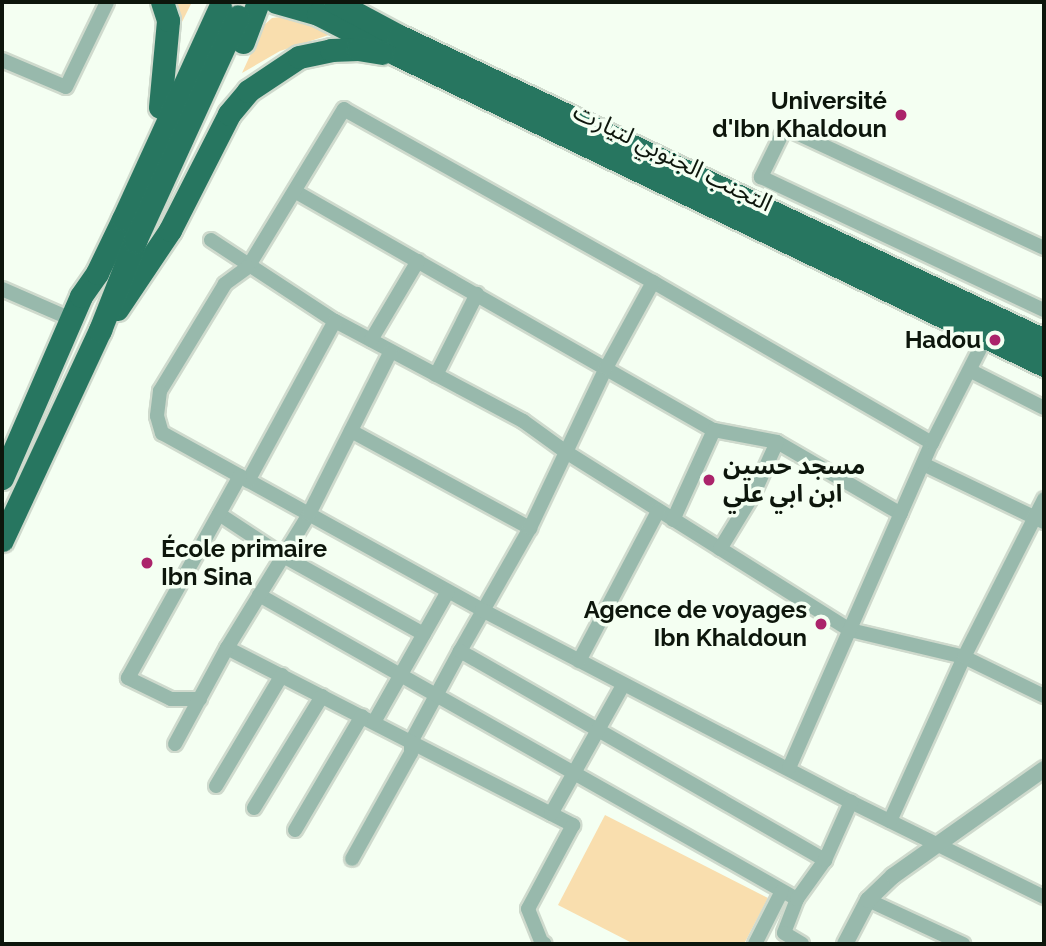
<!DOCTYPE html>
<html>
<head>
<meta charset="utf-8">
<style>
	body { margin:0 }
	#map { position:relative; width:1046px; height:946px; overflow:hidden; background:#f4fff2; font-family:Raleway,"Noto Sans Arabic",sans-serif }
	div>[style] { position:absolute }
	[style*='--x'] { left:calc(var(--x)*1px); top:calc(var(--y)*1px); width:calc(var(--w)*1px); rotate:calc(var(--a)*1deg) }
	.green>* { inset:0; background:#f9deae }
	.roads { filter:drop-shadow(2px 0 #cfdacd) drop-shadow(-2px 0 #cfdacd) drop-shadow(0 2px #cfdacd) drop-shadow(0 -2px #cfdacd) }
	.minor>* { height:14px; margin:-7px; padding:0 7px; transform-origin:7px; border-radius:7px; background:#98b9ac }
	.tertiary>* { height:16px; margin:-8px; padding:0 8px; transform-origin:8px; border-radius:8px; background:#98b9ac }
	.trunk>* { height:23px; margin:-11.5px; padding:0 11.5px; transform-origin:11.5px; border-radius:11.5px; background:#277660 }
	.dots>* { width:19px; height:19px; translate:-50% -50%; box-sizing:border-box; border:4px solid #f4fff2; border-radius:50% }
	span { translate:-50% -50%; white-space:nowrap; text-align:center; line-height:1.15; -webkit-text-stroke:7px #f4fff2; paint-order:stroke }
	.poi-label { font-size:24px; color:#0d160c; font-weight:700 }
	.right { translate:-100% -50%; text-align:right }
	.left { translate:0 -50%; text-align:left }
	.street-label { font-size:24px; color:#0d160c }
	.frame { position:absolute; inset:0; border:4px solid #0d160c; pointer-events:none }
</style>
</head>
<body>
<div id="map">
	<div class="green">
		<i style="clip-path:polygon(170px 2px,192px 2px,174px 38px)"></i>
		<i style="clip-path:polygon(281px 17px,335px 33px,280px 51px,242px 73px,264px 25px,272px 18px)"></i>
		<i style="clip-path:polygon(605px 815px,768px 898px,744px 944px,634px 944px,558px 905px)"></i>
	</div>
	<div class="roads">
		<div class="minor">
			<i style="--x:2;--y:60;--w:69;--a:22.9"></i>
			<i style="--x:66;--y:87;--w:94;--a:-64.2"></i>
			<i style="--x:296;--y:192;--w:481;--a:29.7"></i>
			<i style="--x:714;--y:430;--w:64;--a:10.8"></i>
			<i style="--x:777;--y:442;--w:143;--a:30.1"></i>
			<i style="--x:211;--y:240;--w:148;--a:33.2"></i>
			<i style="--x:335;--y:321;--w:213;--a:28"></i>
			<i style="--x:523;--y:421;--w:53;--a:35.8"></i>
			<i style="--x:566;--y:452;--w:335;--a:32.1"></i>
			<i style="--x:850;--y:630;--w:117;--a:13.3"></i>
			<i style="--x:964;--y:657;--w:89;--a:26"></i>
			<i style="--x:1044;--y:248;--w:285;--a:-155.1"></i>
			<i style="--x:785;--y:128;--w:55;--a:116.1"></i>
			<i style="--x:761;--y:177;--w:313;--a:25.2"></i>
			<i style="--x:2;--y:289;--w:75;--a:23.5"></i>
			<i style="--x:371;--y:340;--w:92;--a:-59.3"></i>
			<i style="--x:971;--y:371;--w:82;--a:26.9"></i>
			<i style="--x:436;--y:375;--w:91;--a:-63.2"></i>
			<i style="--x:351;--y:431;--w:204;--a:28.5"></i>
			<i style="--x:530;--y:528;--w:142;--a:119.6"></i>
			<i style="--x:460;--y:651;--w:103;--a:118.3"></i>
			<i style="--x:411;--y:742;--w:11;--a:90"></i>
			<i style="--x:411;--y:753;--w:121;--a:119.1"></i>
			<i style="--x:932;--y:443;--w:322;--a:-150"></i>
			<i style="--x:653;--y:282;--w:354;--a:-150.8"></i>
			<i style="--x:344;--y:109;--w:185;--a:121.3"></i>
			<i style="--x:248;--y:267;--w:29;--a:144"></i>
			<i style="--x:225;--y:284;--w:125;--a:121.3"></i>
			<i style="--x:160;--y:391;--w:25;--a:97"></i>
			<i style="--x:157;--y:416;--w:18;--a:74"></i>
			<i style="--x:162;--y:433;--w:366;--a:28.9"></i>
			<i style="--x:482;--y:610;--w:416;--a:27.5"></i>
			<i style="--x:851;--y:802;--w:215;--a:26.2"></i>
			<i style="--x:923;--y:464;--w:134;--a:25.6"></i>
			<i style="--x:248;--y:481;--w:182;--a:-61.5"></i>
			<i style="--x:219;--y:514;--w:77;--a:33.3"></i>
			<i style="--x:283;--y:556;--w:161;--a:29"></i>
			<i style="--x:673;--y:520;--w:99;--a:-65.5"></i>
			<i style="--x:530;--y:528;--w:177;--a:-64.6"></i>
			<i style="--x:606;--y:368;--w:98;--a:-61.3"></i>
			<i style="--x:720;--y:549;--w:63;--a:-58.6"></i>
			<i style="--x:753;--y:495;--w:58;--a:-65.6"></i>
			<i style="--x:259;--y:595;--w:618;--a:29.47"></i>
			<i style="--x:797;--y:899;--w:36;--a:111"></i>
			<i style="--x:784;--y:933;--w:21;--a:31"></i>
			<i style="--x:227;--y:648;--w:389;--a:27.1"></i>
			<i style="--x:573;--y:825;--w:95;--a:118.2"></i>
			<i style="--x:528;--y:909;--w:35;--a:68"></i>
			<i style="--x:541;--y:942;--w:4;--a:27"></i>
			<i style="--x:460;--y:651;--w:421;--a:29.8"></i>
			<i style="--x:579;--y:661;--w:170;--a:-62.2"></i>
			<i style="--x:200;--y:699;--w:29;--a:180"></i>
			<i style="--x:171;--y:699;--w:48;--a:-154"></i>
			<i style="--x:128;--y:678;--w:231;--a:-61"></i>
			<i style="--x:374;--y:722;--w:150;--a:-60.5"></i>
			<i style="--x:175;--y:744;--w:109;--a:-61.6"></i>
			<i style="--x:227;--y:648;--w:157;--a:-58.5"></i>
			<i style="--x:309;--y:514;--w:182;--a:-63.3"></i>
			<i style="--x:789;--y:768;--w:355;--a:-66.3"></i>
			<i style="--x:932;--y:443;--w:119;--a:-63"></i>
			<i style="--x:216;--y:786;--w:129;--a:-59.3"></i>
			<i style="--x:254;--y:808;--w:131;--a:-58.7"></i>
			<i style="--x:551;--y:814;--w:148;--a:-60.8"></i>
			<i style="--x:890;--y:821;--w:180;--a:-65.7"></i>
			<i style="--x:964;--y:657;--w:177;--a:-63.1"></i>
			<i style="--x:295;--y:830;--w:132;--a:-59.6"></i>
			<i style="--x:797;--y:899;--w:48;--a:-54.3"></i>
			<i style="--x:825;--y:860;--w:64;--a:-65.9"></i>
			<i style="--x:868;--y:900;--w:105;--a:24.9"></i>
			<i style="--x:755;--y:944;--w:59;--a:-63"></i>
		</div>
		<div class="tertiary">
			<i style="--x:845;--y:944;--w:50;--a:-62.4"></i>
			<i style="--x:868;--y:900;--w:35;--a:-44"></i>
			<i style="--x:893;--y:876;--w:185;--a:-35.3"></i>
		</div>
		<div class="trunk">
			<i style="--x:276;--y:2;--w:44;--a:15.9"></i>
			<i style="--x:318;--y:14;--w:90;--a:27.1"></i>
			<i style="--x:398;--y:55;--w:717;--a:25.64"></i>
			<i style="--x:335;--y:2;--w:72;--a:28"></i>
			<i style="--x:399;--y:36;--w:713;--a:25.24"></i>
			<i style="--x:243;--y:42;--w:43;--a:-69.4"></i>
			<i style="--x:160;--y:107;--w:87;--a:-84.7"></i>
			<i style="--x:168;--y:20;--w:19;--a:-108"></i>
			<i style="--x:117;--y:309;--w:95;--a:-56.1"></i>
			<i style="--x:170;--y:230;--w:130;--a:-63"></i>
			<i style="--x:229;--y:114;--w:30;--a:-50"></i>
			<i style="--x:248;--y:91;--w:61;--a:-33.7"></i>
			<i style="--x:299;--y:57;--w:33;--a:-12"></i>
			<i style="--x:331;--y:50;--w:27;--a:-2"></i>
			<i style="--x:358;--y:49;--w:24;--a:9"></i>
			<i style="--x:2;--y:478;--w:198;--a:-66.5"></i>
			<i style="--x:81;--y:296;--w:28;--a:-55"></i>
			<i style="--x:97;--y:273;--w:60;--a:-64.3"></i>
			<i style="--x:123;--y:219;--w:233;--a:-65.4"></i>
			<i style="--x:2;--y:540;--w:232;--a:-65"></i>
			<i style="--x:100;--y:330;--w:96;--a:-68.5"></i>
			<i style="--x:135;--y:241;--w:247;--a:-65.4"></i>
		</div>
	</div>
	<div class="dots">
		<i style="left:901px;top:115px;background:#ab246b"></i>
		<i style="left:995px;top:340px;background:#ab246b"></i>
		<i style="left:709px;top:480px;background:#ab246b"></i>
		<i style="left:147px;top:563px;background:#ab246b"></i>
		<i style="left:821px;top:624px;background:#ab246b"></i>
	</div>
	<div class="poi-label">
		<span class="right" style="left:887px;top:115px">Université<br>d'Ibn Khaldoun</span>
		<span class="right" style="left:981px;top:340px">Hadou</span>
		<span class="left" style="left:723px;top:480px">مسجد حسين<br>ابن ابي علي</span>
		<span class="left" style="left:161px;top:563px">École primaire<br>Ibn Sina</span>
		<span class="right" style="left:807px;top:624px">Agence de voyages<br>Ibn Khaldoun</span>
	</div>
	<div class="street-label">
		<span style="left:673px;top:157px;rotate:26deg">التجنب الجنوبي لتيارت</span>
	</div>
	<div class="frame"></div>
</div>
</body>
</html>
